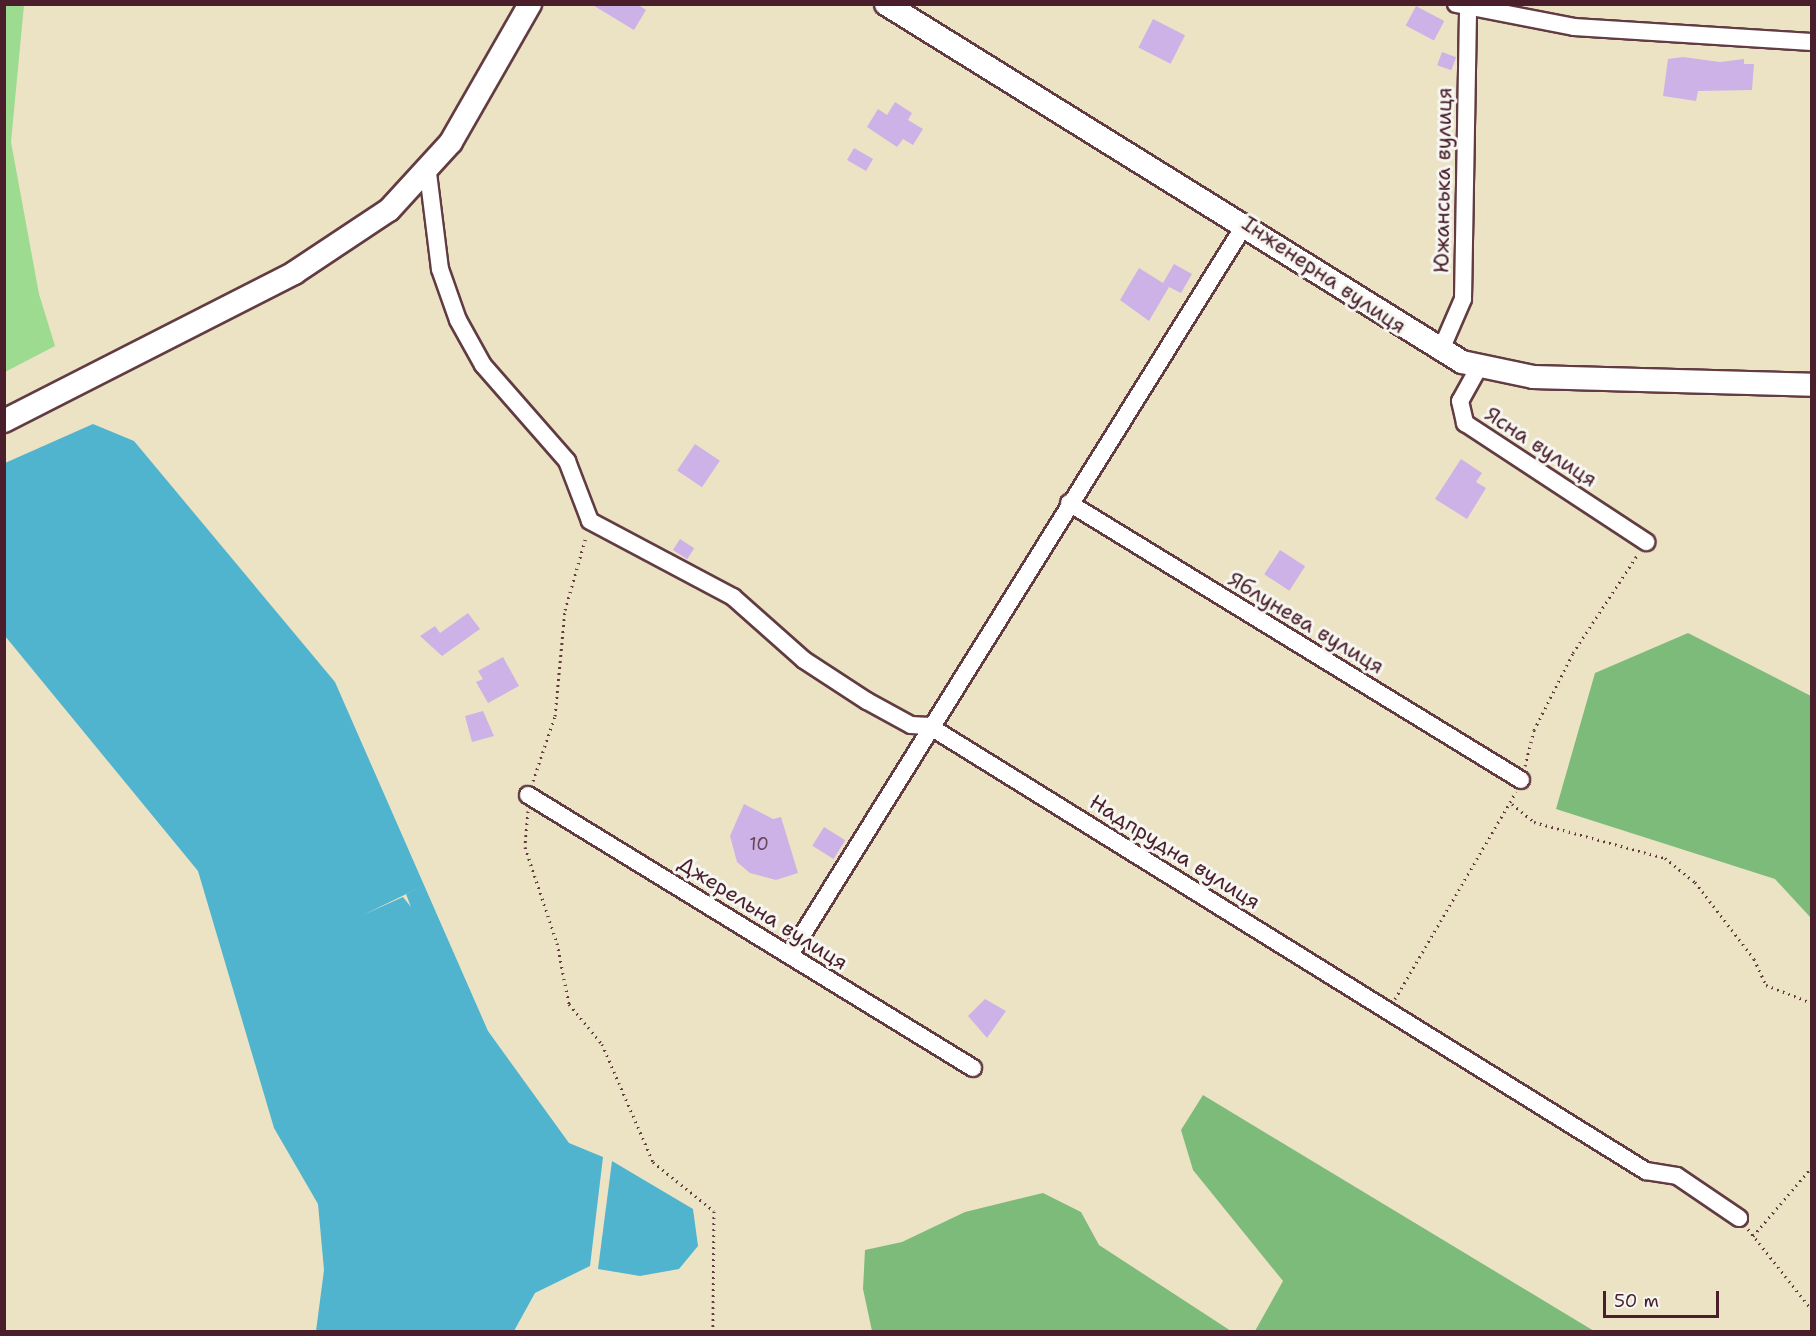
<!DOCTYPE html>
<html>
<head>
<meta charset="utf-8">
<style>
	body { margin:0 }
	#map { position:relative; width:1816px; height:1336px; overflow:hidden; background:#ece3c5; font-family:"Shantell Sans",sans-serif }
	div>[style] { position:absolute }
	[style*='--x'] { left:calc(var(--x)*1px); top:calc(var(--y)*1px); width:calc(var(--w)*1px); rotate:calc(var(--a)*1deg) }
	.green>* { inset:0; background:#9cdb90 }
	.forest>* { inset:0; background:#7dbb7a }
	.water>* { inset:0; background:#50b4ce }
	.pier>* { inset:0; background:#ece3c5 }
	.building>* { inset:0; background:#ccb2e7; transform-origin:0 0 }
	.path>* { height:3px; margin-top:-1.5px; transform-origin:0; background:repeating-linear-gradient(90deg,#623c42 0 1.5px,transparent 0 6px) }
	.roads { filter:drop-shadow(2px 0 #623c42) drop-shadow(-2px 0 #623c42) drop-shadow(0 2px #623c42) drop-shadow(0 -2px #623c42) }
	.street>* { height:16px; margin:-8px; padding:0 8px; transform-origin:8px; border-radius:8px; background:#fff }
	.secondary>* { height:22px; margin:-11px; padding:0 11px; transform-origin:11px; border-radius:11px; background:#fff }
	span { translate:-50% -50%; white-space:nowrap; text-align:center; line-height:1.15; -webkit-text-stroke:6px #f6f6f2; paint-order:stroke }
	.number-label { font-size:18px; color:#6a445a }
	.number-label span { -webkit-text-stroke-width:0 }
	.street-label { font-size:21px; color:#4a1f2b }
	.frame { position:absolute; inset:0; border:6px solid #4a1f2b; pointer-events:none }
	.scale { position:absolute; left:1603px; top:1291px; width:116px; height:27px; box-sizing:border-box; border:3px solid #4a1f2b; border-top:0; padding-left:8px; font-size:18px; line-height:21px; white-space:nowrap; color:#4a1f2b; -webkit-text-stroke:4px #f6f6f2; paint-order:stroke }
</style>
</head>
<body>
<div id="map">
	<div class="green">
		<i style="clip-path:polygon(5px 4px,24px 5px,11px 142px,39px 294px,55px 346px,5px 372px)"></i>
	</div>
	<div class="forest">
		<i style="clip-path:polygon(1688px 633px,1811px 696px,1811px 918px,1775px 879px,1556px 809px,1595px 673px)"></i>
		<i style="clip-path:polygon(1203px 1095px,1594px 1331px,1255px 1331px,1283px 1281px,1193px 1170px,1181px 1130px)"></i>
		<i style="clip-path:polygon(1043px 1193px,1081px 1212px,1099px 1245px,1231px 1331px,872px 1331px,863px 1289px,865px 1250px,902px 1242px,965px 1212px)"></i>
	</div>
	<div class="water">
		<i style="clip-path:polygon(93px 424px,134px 441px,335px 682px,488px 1031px,569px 1143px,603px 1157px,590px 1266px,535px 1293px,514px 1331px,316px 1331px,324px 1270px,318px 1204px,274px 1128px,198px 871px,5px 636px,5px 463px)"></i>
		<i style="clip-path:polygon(612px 1161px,693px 1209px,698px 1246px,679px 1269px,640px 1276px,598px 1269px)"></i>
	</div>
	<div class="pier">
		<i style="clip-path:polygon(427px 884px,406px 894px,411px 907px,403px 897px,363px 915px)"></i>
	</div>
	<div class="building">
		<i style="clip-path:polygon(591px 4px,637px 4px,646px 10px,634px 30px)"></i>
		<i style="left:1416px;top:6px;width:32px;height:22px;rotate:28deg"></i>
		<i style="left:1153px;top:19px;width:36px;height:32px;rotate:27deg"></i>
		<i style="left:1442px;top:52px;width:15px;height:14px;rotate:20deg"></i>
		<i style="clip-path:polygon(1683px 57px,1720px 62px,1744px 59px,1744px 64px,1754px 64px,1752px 90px,1698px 91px,1696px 101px,1663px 96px,1668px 59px)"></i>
		<i style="clip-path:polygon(895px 102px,912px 113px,908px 120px,923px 129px,913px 145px,903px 139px,897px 147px,867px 127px,878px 109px,887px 115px)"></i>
		<i style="left:854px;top:148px;width:22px;height:14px;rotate:30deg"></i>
		<i style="clip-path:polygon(1174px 264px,1192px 274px,1181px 293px,1169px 287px,1149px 321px,1120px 300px,1139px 268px,1163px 283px)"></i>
		<i style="left:695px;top:444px;width:30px;height:32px;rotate:34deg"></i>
		<i style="clip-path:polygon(1461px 459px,1482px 473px,1476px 482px,1486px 488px,1467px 519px,1435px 499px)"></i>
		<i style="left:680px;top:539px;width:17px;height:13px;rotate:33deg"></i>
		<i style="left:1280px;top:550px;width:30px;height:29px;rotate:33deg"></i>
		<i style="clip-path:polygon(468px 613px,480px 629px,442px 656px,420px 636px,435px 626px,440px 633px)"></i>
		<i style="clip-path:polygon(503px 657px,519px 686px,488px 703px,476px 682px,483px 679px,478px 671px)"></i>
		<i style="clip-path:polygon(483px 711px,494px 736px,472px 742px,465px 716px)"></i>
		<i style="clip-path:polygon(744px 804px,773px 819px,781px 817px,798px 873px,776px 880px,750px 873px,737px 862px,730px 836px)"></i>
		<i style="left:824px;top:827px;width:25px;height:22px;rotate:32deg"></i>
		<i style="clip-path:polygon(985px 999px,1006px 1011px,987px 1038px,968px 1016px)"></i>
	</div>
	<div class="path">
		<i style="--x:1525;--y:766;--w:37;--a:-76"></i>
		<i style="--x:1534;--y:730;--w:86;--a:-63.1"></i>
		<i style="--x:1573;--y:653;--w:118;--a:-56.7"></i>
		<i style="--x:533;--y:781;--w:69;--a:-71.3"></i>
		<i style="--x:555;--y:716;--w:106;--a:-84.6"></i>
		<i style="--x:565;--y:610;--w:76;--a:-74"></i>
		<i style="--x:1512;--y:804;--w:28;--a:39"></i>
		<i style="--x:1534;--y:822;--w:136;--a:15.4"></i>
		<i style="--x:1665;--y:858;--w:38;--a:39"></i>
		<i style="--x:1695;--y:882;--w:97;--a:52.5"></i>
		<i style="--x:1754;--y:959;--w:29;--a:65"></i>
		<i style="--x:1766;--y:985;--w:49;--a:21.4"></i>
		<i style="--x:528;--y:811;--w:36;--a:95"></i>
		<i style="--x:525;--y:847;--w:101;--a:71.6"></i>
		<i style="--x:557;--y:943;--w:62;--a:78.9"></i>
		<i style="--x:569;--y:1004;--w:52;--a:50.5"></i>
		<i style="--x:602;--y:1044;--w:129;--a:66.6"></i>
		<i style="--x:653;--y:1162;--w:78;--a:38.8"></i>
		<i style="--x:714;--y:1211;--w:121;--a:90.5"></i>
		<i style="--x:1395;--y:999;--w:240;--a:-59.7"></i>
		<i style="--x:1748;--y:1229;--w:103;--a:51.7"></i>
		<i style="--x:1753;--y:1236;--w:91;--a:-49.5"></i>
	</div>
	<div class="roads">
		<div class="street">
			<i style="--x:1456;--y:4;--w:120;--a:11"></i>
			<i style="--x:1574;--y:27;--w:238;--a:3.6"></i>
			<i style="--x:428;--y:173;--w:97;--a:82.9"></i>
			<i style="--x:440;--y:269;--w:54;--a:70.6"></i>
			<i style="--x:458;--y:320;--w:51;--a:60.9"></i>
			<i style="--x:483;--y:365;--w:128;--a:48.8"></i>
			<i style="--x:567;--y:461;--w:64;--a:69"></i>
			<i style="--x:590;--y:521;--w:162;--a:28"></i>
			<i style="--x:733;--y:597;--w:95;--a:41.6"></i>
			<i style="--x:804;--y:660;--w:75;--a:33.1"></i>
			<i style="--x:867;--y:701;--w:50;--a:28.6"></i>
			<i style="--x:911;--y:725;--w:18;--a:3"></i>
			<i style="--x:929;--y:726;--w:844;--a:31.83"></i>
			<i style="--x:1646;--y:1171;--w:31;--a:9"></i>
			<i style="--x:1677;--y:1176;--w:75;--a:34.1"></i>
			<i style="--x:1440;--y:352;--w:58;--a:-66.5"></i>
			<i style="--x:1463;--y:299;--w:295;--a:-89"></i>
			<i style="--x:1479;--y:367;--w:39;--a:119"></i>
			<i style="--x:1460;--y:401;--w:23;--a:77"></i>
			<i style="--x:1465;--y:423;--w:217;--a:33.3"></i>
			<i style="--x:1069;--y:503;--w:530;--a:31.5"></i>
			<i style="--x:528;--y:795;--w:522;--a:31.53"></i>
			<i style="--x:791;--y:953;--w:860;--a:-58.07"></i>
		</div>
		<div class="secondary">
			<i style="--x:886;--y:4;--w:678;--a:31.86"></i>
			<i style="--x:1462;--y:362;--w:73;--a:11.9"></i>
			<i style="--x:1533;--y:377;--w:279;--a:1.6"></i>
			<i style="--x:4;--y:421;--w:326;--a:-27"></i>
			<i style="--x:294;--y:273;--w:114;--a:-33.6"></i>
			<i style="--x:389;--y:210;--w:92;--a:-47.6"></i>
			<i style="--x:451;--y:142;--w:159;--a:-60.2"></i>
		</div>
	</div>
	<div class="number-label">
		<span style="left:759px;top:844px">10</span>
	</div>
	<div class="street-label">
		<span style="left:1443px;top:180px;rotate:-89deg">Южанська вулиця</span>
		<span style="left:1324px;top:275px;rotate:34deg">Інженерна вулиця</span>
		<span style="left:1541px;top:447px;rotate:33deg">Ясна вулиця</span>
		<span style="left:1306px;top:623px;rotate:31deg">Яблунева вулиця</span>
		<span style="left:1175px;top:852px;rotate:32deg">Надпрудна вулиця</span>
		<span style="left:763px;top:913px;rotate:32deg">Джерельна вулиця</span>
	</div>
	<div class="frame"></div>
	<div class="scale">50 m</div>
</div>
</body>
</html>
